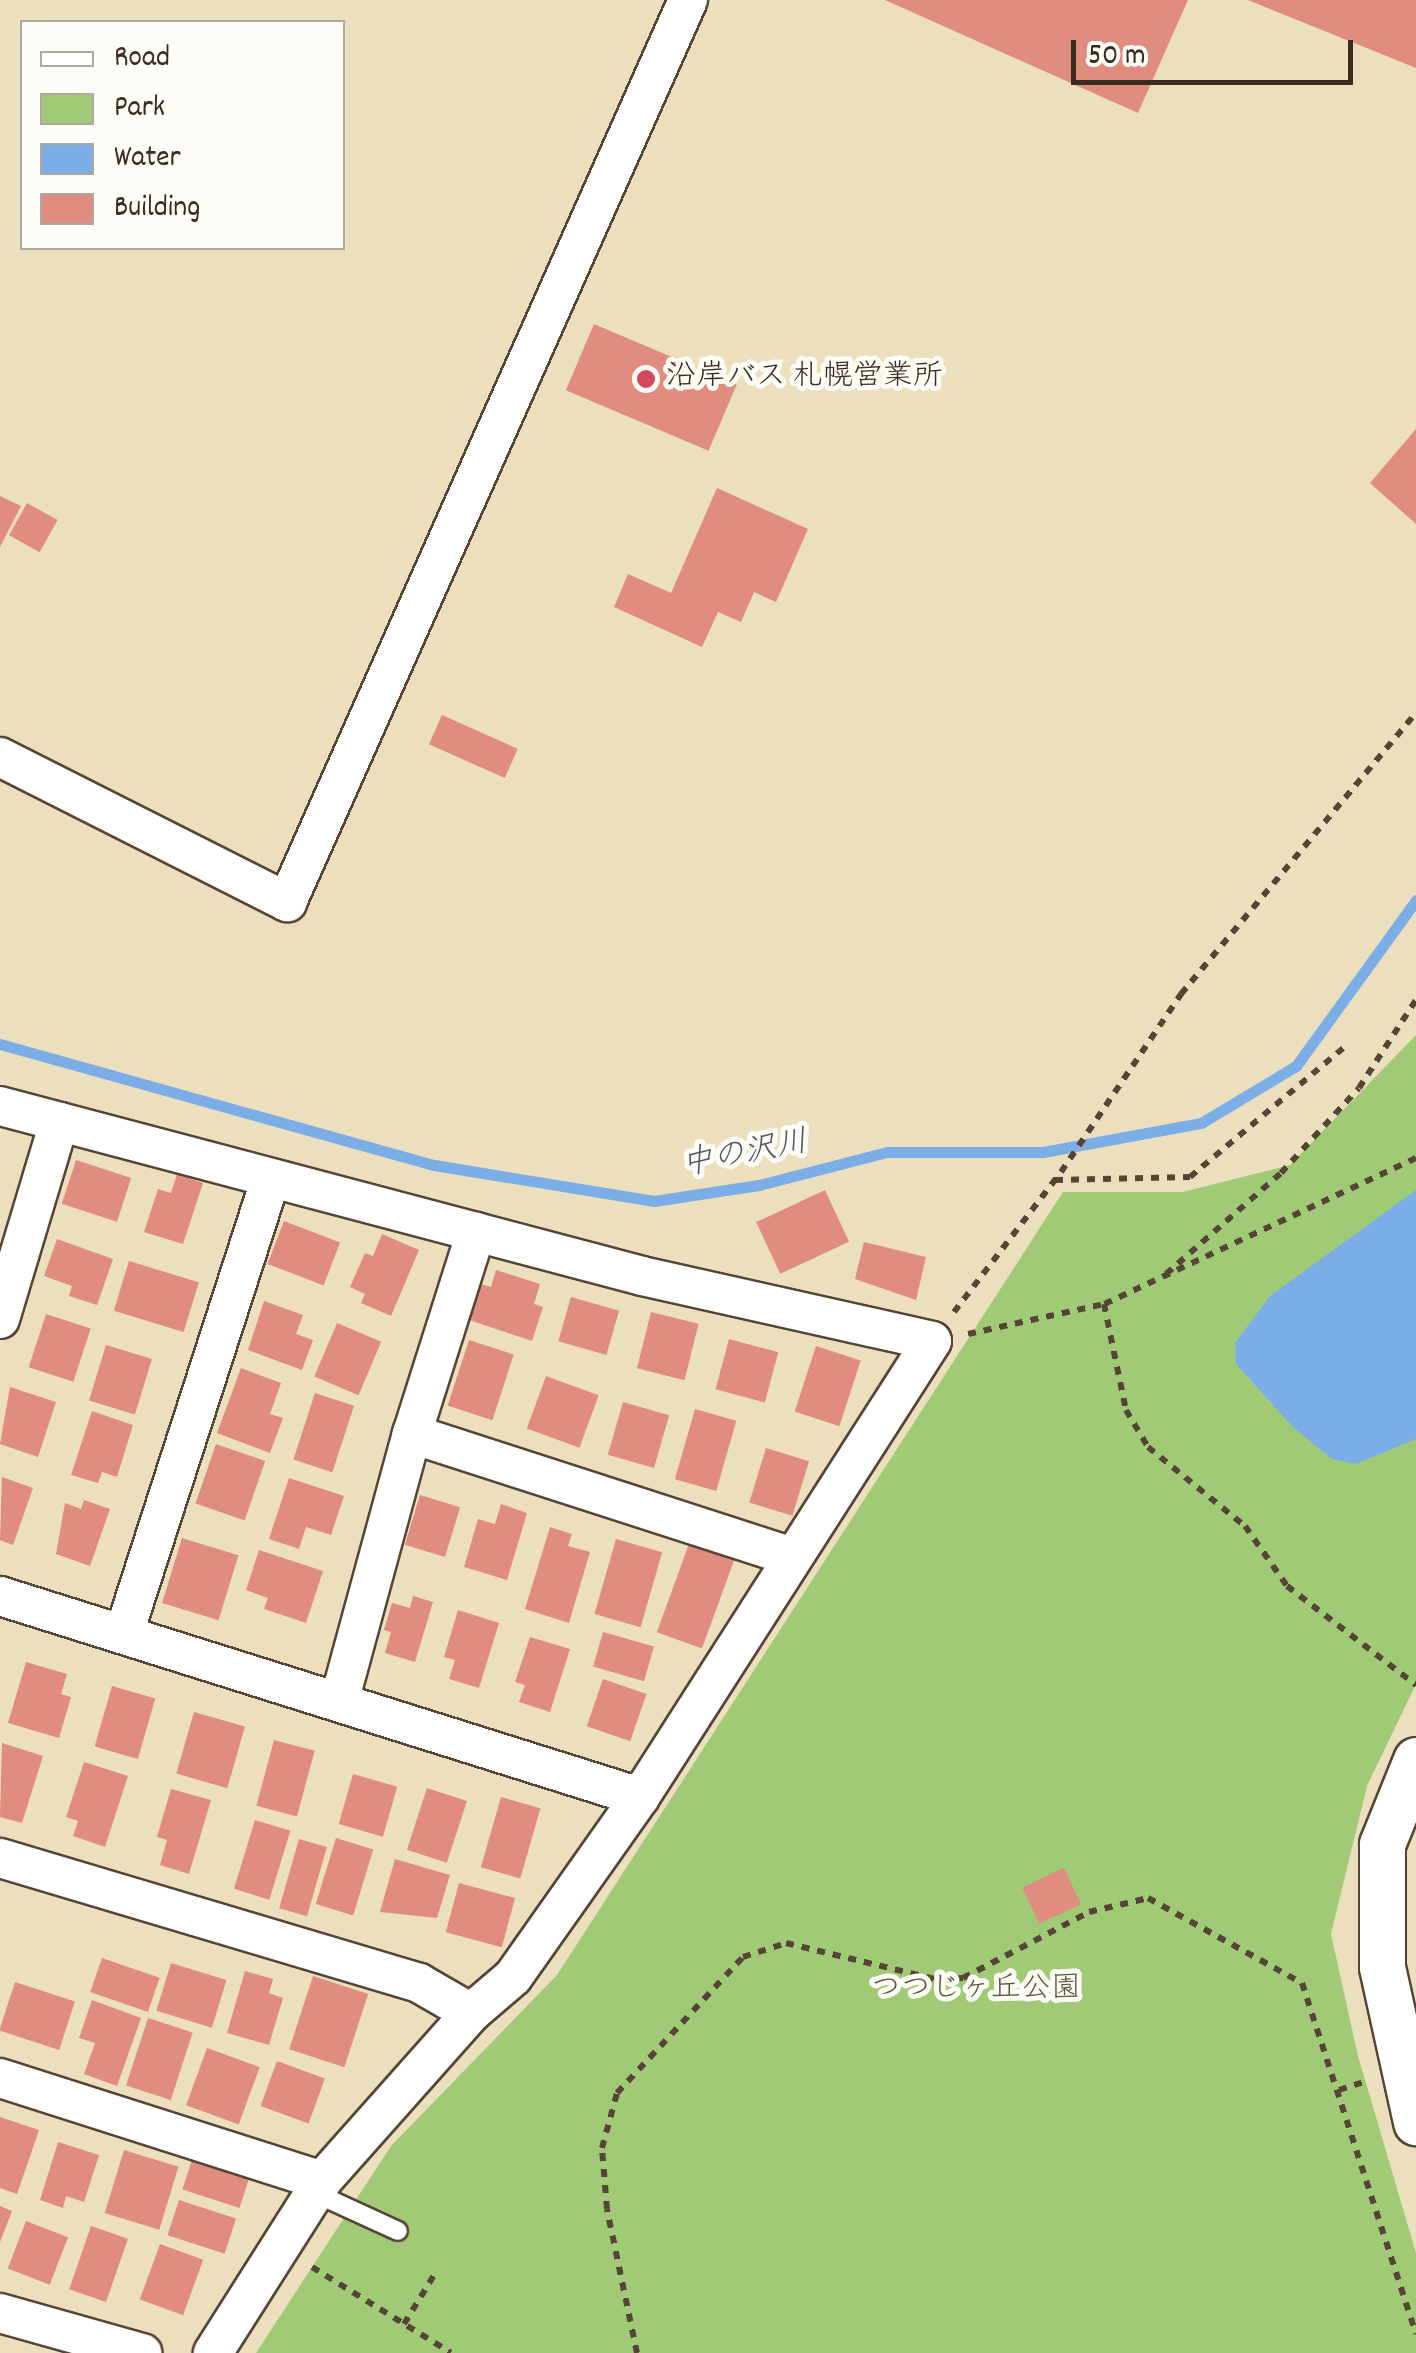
<!DOCTYPE html>
<html>
<head>
<meta charset="utf-8">
<style>
	body { margin:0 }
	#map { position:relative; width:1416px; height:2353px; overflow:hidden; background:#ecdfbd; font-family:Dekko,"Klee One",sans-serif }
	div>[style] { position:absolute }
	[style*='--x'] { left:calc(var(--x)*1px); top:calc(var(--y)*1px); width:calc(var(--w)*1px); rotate:calc(var(--a)*1deg) }
	.green>* { inset:0; background:#a0ca76 }
	.water>* { inset:0; background:#7baee7 }
	.stream>* { height:11px; margin:-5.5px; padding:0 5.5px; transform-origin:5.5px; border-radius:5.5px; background:#7baee7 }
	.building>* { inset:0; background:#e08c7f; transform-origin:0 0 }
	.path>* { height:6px; margin-top:-3px; transform-origin:0; background:repeating-linear-gradient(90deg,#564536 0 8px,transparent 0 16px) }
	.roads { filter:drop-shadow(2px 0 #564536) drop-shadow(-2px 0 #564536) drop-shadow(0 2px #564536) drop-shadow(0 -2px #564536) }
	.service>* { height:18px; margin:-9px; padding:0 9px; transform-origin:9px; border-radius:9px; background:#fff }
	.minor>* { height:38px; margin:-19px; padding:0 19px; transform-origin:19px; border-radius:19px; background:#fff }
	.tertiary>* { height:45px; margin:-22.5px; padding:0 22.5px; transform-origin:22.5px; border-radius:22.5px; background:#fff }
	.dots>* { width:28px; height:28px; translate:-50% -50%; box-sizing:border-box; border:5px solid #fdfcf7; border-radius:50% }
	span { translate:-50% -50%; white-space:nowrap; text-align:center; line-height:1.15; -webkit-text-stroke:10px #fdfcf7; paint-order:stroke }
	.poi-label { font-size:30px; color:#3b2a1e }
	.left { translate:0 -50%; text-align:left }
	.park-label { font-size:30px; color:#595a38 }
	.water-label { font-size:32px; color:#515864; font-style:italic }
	.legend { position:absolute; left:20px; top:20px; width:325px; height:230px; box-sizing:border-box; background:#fdfcf7; border:2px solid #afa8a0; margin:0; padding:12px 18px; list-style:none; font-size:30px; color:#3b2a1e }
	.legend li { display:flex; align-items:center; gap:20px; height:50px }
	.legend b { width:50px; border:2px solid #afa8a0 }
	.scale { position:absolute; left:1071px; top:40px; width:282px; height:45px; box-sizing:border-box; border:5px solid #3b2a1e; border-top:0; padding-left:12px; font-size:30px; line-height:35px; white-space:nowrap; color:#3b2a1e; -webkit-text-stroke:8px #fdfcf7; paint-order:stroke }
</style>
</head>
<body>
<div id="map">
	<div class="green">
		<i style="clip-path:polygon(1416px 1035px,1416px 1684px,1367px 1786px,1331px 1934px,1358px 2056px,1416px 2253px,1416px 2353px,256px 2353px,391px 2146px,557px 1975px,1063px 1192px,1183px 1192px,1290px 1165px)"></i>
	</div>
	<div class="water">
		<i style="clip-path:polygon(1416px 1190px,1416px 1439px,1356px 1464px,1332px 1459px,1294px 1428px,1236px 1364px,1235px 1343px,1270px 1296px)"></i>
	</div>
	<div class="stream">
		<i style="--x:0;--y:1044;--w:451;--a:15.6"></i>
		<i style="--x:434;--y:1165;--w:223;--a:9.3"></i>
		<i style="--x:654;--y:1201;--w:106;--a:-8.7"></i>
		<i style="--x:759;--y:1185;--w:132;--a:-14.5"></i>
		<i style="--x:887;--y:1152;--w:156;--a:0"></i>
		<i style="--x:1043;--y:1152;--w:161;--a:-10.4"></i>
		<i style="--x:1201;--y:1123;--w:111;--a:-31"></i>
		<i style="--x:1296;--y:1066;--w:205;--a:-54.1"></i>
	</div>
	<div class="building">
		<i style="clip-path:polygon(885px 0,1188px 0,1138px 113px)"></i>
		<i style="clip-path:polygon(1248px 0,1416px 0,1416px 68px)"></i>
		<i style="left:594px;top:324px;width:155px;height:72px;rotate:23deg"></i>
		<i style="clip-path:polygon(1416px 429px,1416px 524px,1370px 483px)"></i>
		<i style="clip-path:polygon(717px 488px,808px 529px,776px 602px,754px 592px,741px 622px,718px 612px,702px 647px,614px 607px,628px 574px,671px 593px)"></i>
		<i style="clip-path:polygon(0 496px,21px 506px,0 547px)"></i>
		<i style="left:27px;top:503px;width:35px;height:37px;rotate:29deg"></i>
		<i style="left:442px;top:715px;width:83px;height:32px;rotate:24deg"></i>
		<i style="left:76px;top:1160px;width:58px;height:46px;rotate:18deg"></i>
		<i style="clip-path:polygon(177px 1174px,203px 1183px,183px 1244px,144px 1232px,158px 1189px,171px 1193px)"></i>
		<i style="left:825px;top:1190px;width:57px;height:76px;rotate:65deg"></i>
		<i style="left:284px;top:1221px;width:60px;height:46px;rotate:21deg"></i>
		<i style="clip-path:polygon(382px 1234px,419px 1250px,391px 1316px,361px 1303px,365px 1294px,350px 1287px,365px 1253px,373px 1256px)"></i>
		<i style="clip-path:polygon(57px 1239px,113px 1259px,97px 1305px,69px 1296px,72px 1286px,44px 1276px)"></i>
		<i style="clip-path:polygon(864px 1242px,926px 1257px,916px 1300px,855px 1279px)"></i>
		<i style="left:129px;top:1261px;width:73px;height:52px;rotate:17deg"></i>
		<i style="clip-path:polygon(496px 1270px,540px 1284px,534px 1304px,543px 1307px,532px 1341px,469px 1320px,480px 1284px,491px 1287px)"></i>
		<i style="left:571px;top:1297px;width:50px;height:46px;rotate:16deg"></i>
		<i style="clip-path:polygon(264px 1301px,303px 1315px,296px 1334px,313px 1340px,302px 1370px,248px 1350px)"></i>
		<i style="left:651px;top:1312px;width:49px;height:58px;rotate:14deg"></i>
		<i style="left:46px;top:1314px;width:47px;height:56px;rotate:18deg"></i>
		<i style="left:337px;top:1323px;width:48px;height:58px;rotate:23deg"></i>
		<i style="left:729px;top:1339px;width:51px;height:52px;rotate:15deg"></i>
		<i style="left:469px;top:1340px;width:47px;height:69px;rotate:18deg"></i>
		<i style="left:106px;top:1345px;width:48px;height:58px;rotate:17deg"></i>
		<i style="left:816px;top:1346px;width:47px;height:69px;rotate:18deg"></i>
		<i style="clip-path:polygon(241px 1368px,281px 1383px,270px 1414px,283px 1418px,270px 1453px,217px 1433px)"></i>
		<i style="left:546px;top:1376px;width:56px;height:56px;rotate:20deg"></i>
		<i style="clip-path:polygon(10px 1387px,56px 1402px,38px 1457px,0 1444px)"></i>
		<i style="left:315px;top:1393px;width:41px;height:70px;rotate:18deg"></i>
		<i style="left:623px;top:1402px;width:48px;height:55px;rotate:16deg"></i>
		<i style="left:695px;top:1409px;width:43px;height:73px;rotate:16deg"></i>
		<i style="clip-path:polygon(92px 1411px,133px 1425px,117px 1477px,102px 1472px,98px 1483px,71px 1475px)"></i>
		<i style="left:216px;top:1444px;width:52px;height:63px;rotate:19deg"></i>
		<i style="left:766px;top:1448px;width:45px;height:57px;rotate:17deg"></i>
		<i style="clip-path:polygon(2px 1477px,33px 1488px,13px 1545px,0 1540px)"></i>
		<i style="clip-path:polygon(289px 1478px,344px 1496px,331px 1535px,306px 1527px,299px 1549px,269px 1539px)"></i>
		<i style="left:420px;top:1495px;width:42px;height:52px;rotate:17deg"></i>
		<i style="clip-path:polygon(84px 1500px,110px 1509px,90px 1566px,56px 1554px,65px 1503px,81px 1509px)"></i>
		<i style="clip-path:polygon(501px 1504px,527px 1513px,507px 1580px,464px 1567px,478px 1519px,495px 1524px)"></i>
		<i style="clip-path:polygon(550px 1527px,572px 1534px,568px 1546px,590px 1552px,569px 1623px,525px 1609px)"></i>
		<i style="left:182px;top:1538px;width:59px;height:68px;rotate:17deg"></i>
		<i style="left:616px;top:1539px;width:48px;height:78px;rotate:16deg"></i>
		<i style="left:690px;top:1541px;width:48px;height:97px;rotate:20deg"></i>
		<i style="clip-path:polygon(259px 1550px,323px 1571px,306px 1623px,264px 1609px,268px 1598px,246px 1590px)"></i>
		<i style="clip-path:polygon(413px 1596px,433px 1602px,415px 1662px,385px 1653px,391px 1632px,384px 1630px,392px 1603px,410px 1608px)"></i>
		<i style="clip-path:polygon(458px 1610px,499px 1623px,479px 1688px,449px 1679px,455px 1660px,444px 1657px)"></i>
		<i style="left:603px;top:1632px;width:53px;height:36px;rotate:16deg"></i>
		<i style="clip-path:polygon(530px 1637px,570px 1649px,550px 1712px,519px 1702px,525px 1685px,515px 1682px)"></i>
		<i style="clip-path:polygon(26px 1662px,67px 1674px,61px 1694px,71px 1697px,59px 1738px,8px 1723px)"></i>
		<i style="left:603px;top:1679px;width:46px;height:50px;rotate:19deg"></i>
		<i style="left:112px;top:1686px;width:45px;height:63px;rotate:16deg"></i>
		<i style="left:194px;top:1712px;width:53px;height:64px;rotate:16deg"></i>
		<i style="left:274px;top:1740px;width:42px;height:68px;rotate:15deg"></i>
		<i style="clip-path:polygon(2px 1743px,43px 1756px,22px 1823px,0 1817px)"></i>
		<i style="clip-path:polygon(84px 1762px,128px 1776px,105px 1847px,73px 1836px,78px 1821px,66px 1817px)"></i>
		<i style="left:353px;top:1774px;width:46px;height:52px;rotate:16deg"></i>
		<i style="left:427px;top:1788px;width:42px;height:65px;rotate:18deg"></i>
		<i style="clip-path:polygon(171px 1789px,211px 1800px,189px 1874px,160px 1865px,167px 1840px,157px 1837px)"></i>
		<i style="left:501px;top:1797px;width:41px;height:73px;rotate:16deg"></i>
		<i style="left:255px;top:1820px;width:37px;height:72px;rotate:17deg"></i>
		<i style="left:336px;top:1838px;width:39px;height:69px;rotate:17deg"></i>
		<i style="left:299px;top:1839px;width:29px;height:72px;rotate:16deg"></i>
		<i style="clip-path:polygon(395px 1859px,450px 1875px,437px 1918px,380px 1912px)"></i>
		<i style="left:1064px;top:1868px;width:40px;height:46px;rotate:65deg"></i>
		<i style="left:459px;top:1883px;width:58px;height:51px;rotate:15deg"></i>
		<i style="left:102px;top:1958px;width:61px;height:36px;rotate:19deg"></i>
		<i style="left:171px;top:1963px;width:58px;height:50px;rotate:17deg"></i>
		<i style="clip-path:polygon(245px 1971px,273px 1979px,269px 1993px,283px 1998px,269px 2045px,227px 2033px)"></i>
		<i style="left:313px;top:1976px;width:58px;height:77px;rotate:18deg"></i>
		<i style="left:15px;top:1982px;width:63px;height:51px;rotate:18deg"></i>
		<i style="clip-path:polygon(92px 2000px,141px 2018px,117px 2086px,84px 2074px,95px 2043px,79px 2038px)"></i>
		<i style="left:148px;top:2018px;width:47px;height:71px;rotate:18deg"></i>
		<i style="left:207px;top:2048px;width:56px;height:61px;rotate:20deg"></i>
		<i style="left:277px;top:2061px;width:51px;height:48px;rotate:20deg"></i>
		<i style="clip-path:polygon(0 2117px,39px 2130px,17px 2194px,0 2188px)"></i>
		<i style="clip-path:polygon(58px 2142px,99px 2155px,84px 2202px,66px 2196px,63px 2208px,40px 2200px)"></i>
		<i style="left:124px;top:2150px;width:57px;height:66px;rotate:17deg"></i>
		<i style="left:192px;top:2160px;width:60px;height:31px;rotate:18deg"></i>
		<i style="left:179px;top:2200px;width:60px;height:37px;rotate:18deg"></i>
		<i style="clip-path:polygon(0 2206px,12px 2211px,0 2242px)"></i>
		<i style="left:26px;top:2221px;width:45px;height:51px;rotate:21deg"></i>
		<i style="left:91px;top:2226px;width:39px;height:67px;rotate:19deg"></i>
		<i style="left:160px;top:2244px;width:46px;height:59px;rotate:20deg"></i>
	</div>
	<div class="path">
		<i style="--x:1416;--y:1158;--w:344;--a:154.9"></i>
		<i style="--x:1104;--y:1304;--w:108;--a:78.3"></i>
		<i style="--x:1126;--y:1410;--w:43;--a:59.3"></i>
		<i style="--x:1148;--y:1447;--w:125;--a:39.2"></i>
		<i style="--x:1245;--y:1526;--w:73;--a:55"></i>
		<i style="--x:1287;--y:1586;--w:163;--a:37.5"></i>
		<i style="--x:1055;--y:1180;--w:135;--a:-1.3"></i>
		<i style="--x:1190;--y:1177;--w:200;--a:-40.1"></i>
		<i style="--x:1166;--y:1274;--w:153;--a:-41.3"></i>
		<i style="--x:1281;--y:1173;--w:115;--a:-47.5"></i>
		<i style="--x:1359;--y:1088;--w:105;--a:-57.1"></i>
		<i style="--x:954;--y:1312;--w:176;--a:-52.6"></i>
		<i style="--x:1061;--y:1172;--w:215;--a:-56"></i>
		<i style="--x:1181;--y:994;--w:366;--a:-50.1"></i>
		<i style="--x:968;--y:1334;--w:139;--a:-12.4"></i>
		<i style="--x:1339;--y:2090;--w:28;--a:-18"></i>
		<i style="--x:312;--y:2267;--w:163;--a:31.7"></i>
		<i style="--x:404;--y:2324;--w:61;--a:-58.4"></i>
		<i style="--x:637;--y:2353;--w:147;--a:-101.8"></i>
		<i style="--x:607;--y:2209;--w:61;--a:-94.7"></i>
		<i style="--x:602;--y:2148;--w:57;--a:-74.7"></i>
		<i style="--x:617;--y:2093;--w:185;--a:-47.2"></i>
		<i style="--x:743;--y:1957;--w:45;--a:-18"></i>
		<i style="--x:786;--y:1943;--w:157;--a:13.6"></i>
		<i style="--x:939;--y:1980;--w:24;--a:-5"></i>
		<i style="--x:963;--y:1978;--w:142;--a:-27.6"></i>
		<i style="--x:1089;--y:1912;--w:61;--a:-13.3"></i>
		<i style="--x:1148;--y:1898;--w:176;--a:28.9"></i>
		<i style="--x:1302;--y:1983;--w:369;--a:72"></i>
	</div>
	<div class="roads">
		<div class="service">
			<i style="--x:315;--y:2193;--w:91;--a:24.6"></i>
		</div>
		<div class="minor">
			<i style="--x:0;--y:757;--w:322;--a:26.8"></i>
			<i style="--x:287;--y:902;--w:987;--a:-66.03"></i>
			<i style="--x:0;--y:1106;--w:664;--a:14.83"></i>
			<i style="--x:642;--y:1276;--w:297;--a:12.6"></i>
			<i style="--x:932;--y:1341;--w:541;--a:122.63"></i>
			<i style="--x:640;--y:1797;--w:220;--a:125.2"></i>
			<i style="--x:513;--y:1977;--w:55;--a:139.4"></i>
			<i style="--x:471;--y:2013;--w:225;--a:131.6"></i>
			<i style="--x:322;--y:2181;--w:204;--a:122.4"></i>
			<i style="--x:0;--y:1319;--w:206;--a:-73.3"></i>
			<i style="--x:412;--y:1434;--w:399;--a:17.9"></i>
			<i style="--x:0;--y:1596;--w:671;--a:17.44"></i>
			<i style="--x:124;--y:1633;--w:478;--a:-72.1"></i>
			<i style="--x:339;--y:1702;--w:278;--a:-74.8"></i>
			<i style="--x:412;--y:1434;--w:212;--a:-72.4"></i>
			<i style="--x:0;--y:1858;--w:437;--a:16.6"></i>
			<i style="--x:419;--y:1983;--w:60;--a:30"></i>
			<i style="--x:0;--y:2078;--w:338;--a:17.7"></i>
			<i style="--x:0;--y:2313;--w:148;--a:15.7"></i>
		</div>
		<div class="tertiary">
			<i style="--x:1416;--y:1760;--w:91;--a:112"></i>
			<i style="--x:1382;--y:1844;--w:123;--a:90"></i>
			<i style="--x:1382;--y:1967;--w:159;--a:77.6"></i>
		</div>
	</div>
	<div class="dots">
		<i style="left:646px;top:379px;background:#d1495b"></i>
	</div>
	<div class="poi-label">
		<span class="left" style="left:666px;top:379px">沿岸バス 札幌営業所</span>
	</div>
	<div class="park-label">
		<span style="left:976px;top:1991px">つつじヶ丘公園</span>
	</div>
	<div class="water-label">
		<span style="left:745px;top:1156px;rotate:-11deg">中の沢川</span>
	</div>
	<ul class="legend">
	<li><b style="height:12px;background:#fff"></b>Road</li>
	<li><b style="height:28px;background:#a0ca76"></b>Park</li>
	<li><b style="height:28px;background:#7baee7"></b>Water</li>
	<li><b style="height:28px;background:#e08c7f"></b>Building</li>
	</ul>
	<div class="scale">50 m</div>
</div>
</body>
</html>
